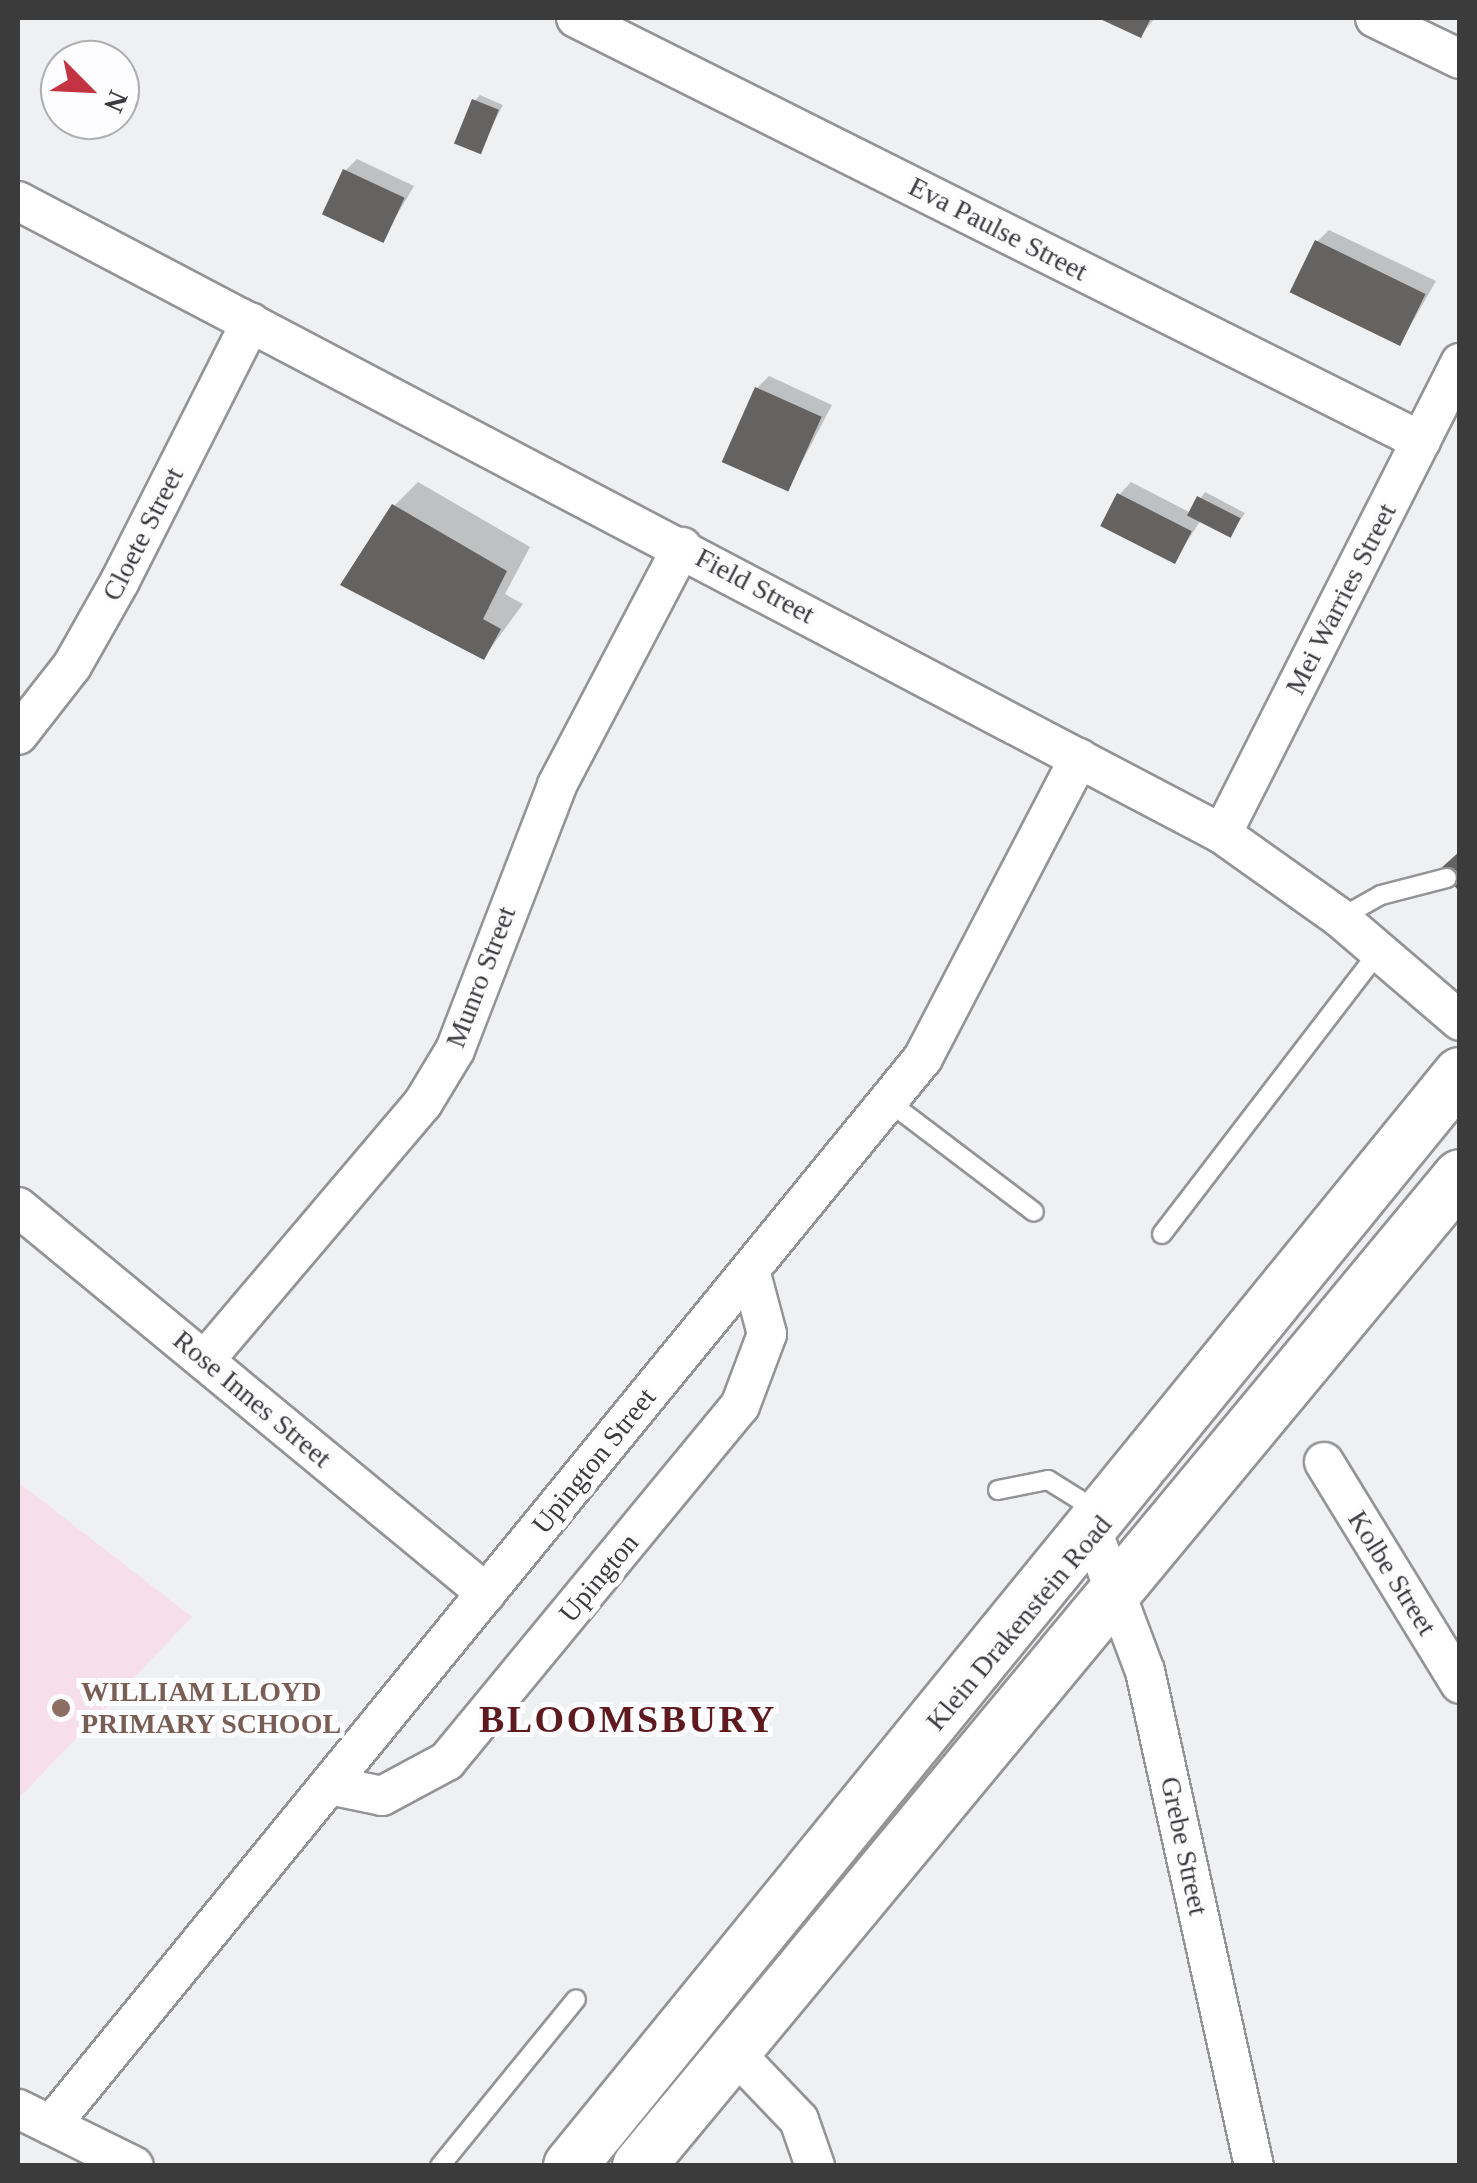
<!DOCTYPE html>
<html>
<head>
<meta charset="utf-8">
<style>
	body { margin:0 }
	#map { position:relative; width:1477px; height:2183px; overflow:hidden; background:#eff0f2; font-family:Georgia,serif }
	div>[style] { position:absolute }
	[style*='--x'] { left:calc(var(--x)*1px); top:calc(var(--y)*1px); width:calc(var(--w)*1px); rotate:calc(var(--a)*1deg) }
	.education>* { inset:0; background:#f6dfeb }
	.shadow>* { inset:0; background:#0003 }
	.building>* { inset:0; background:#656362; transform-origin:0 0 }
	.roads { filter:drop-shadow(2px 0 #949496) drop-shadow(-2px 0 #949496) drop-shadow(0 2px #949496) drop-shadow(0 -2px #949496) }
	.service>* { height:18px; margin:-9px; padding:0 9px; transform-origin:9px; border-radius:9px; background:#fff }
	.minor>* { height:38px; margin:-19px; padding:0 19px; transform-origin:19px; border-radius:19px; background:#fff }
	.secondary>* { height:52px; margin:-26px; padding:0 26px; transform-origin:26px; border-radius:26px; background:#fff }
	.dots>* { width:28px; height:28px; translate:-50% -50%; box-sizing:border-box; border:5px solid #fdfdff; border-radius:50% }
	span { translate:-50% -50%; white-space:nowrap; text-align:center; line-height:1.15; -webkit-text-stroke:10px #fdfdff; paint-order:stroke }
	.street-label { font-size:28px; color:#3b3b3c }
	.education-label { font-size:28px; color:#785e54; font-weight:700 }
	.left { translate:0 -50%; text-align:left }
	.district-label { font-size:38px; color:#5f1a1f; font-weight:700; letter-spacing:2.5px }
	.frame { position:absolute; inset:0; border:20px solid #3b3b3c; pointer-events:none }
	.north { position:absolute; left:40px; top:40px; width:100px; height:100px; box-sizing:border-box; background:#fdfdff; border:2px solid #afafb1; border-radius:50%; rotate:114deg; font-size:28px; font-weight:700; line-height:40px; text-align:center; color:#3b3b3c }
	.north::after { content:''; display:block; margin:auto; width:35px; height:45px; background:#c33341; clip-path:polygon(50% 0,100% 100%,50% 72%,0 100%) }
</style>
</head>
<body>
<div id="map">
	<div class="education">
		<i style="clip-path:polygon(18px 1482px,192px 1617px,18px 1799px)"></i>
	</div>
	<div class="shadow">
		<i style="clip-path:polygon(1104px 18px,1155px 18px,1141px 35px)"></i>
		<i style="clip-path:polygon(480px 95px,503px 105px,479px 151px,475px 100px)"></i>
		<i style="clip-path:polygon(357px 159px,414px 186px,382px 240px,345px 171px)"></i>
		<i style="clip-path:polygon(1329px 230px,1436px 281px,1401px 342px,1317px 242px)"></i>
		<i style="clip-path:polygon(769px 376px,832px 405px,787px 490px,757px 388px)"></i>
		<i style="clip-path:polygon(418px 482px,530px 547px,505px 594px,523px 604px,484px 657px,394px 506px)"></i>
		<i style="clip-path:polygon(1131px 482px,1191px 513px,1205px 492px,1245px 513px,1230px 535px,1201px 520px,1174px 561px,1119px 495px)"></i>
	</div>
	<div class="building">
		<i style="clip-path:polygon(1098px 18px,1151px 18px,1141px 38px)"></i>
		<i style="left:472px;top:99px;width:29px;height:48px;rotate:22deg"></i>
		<i style="left:343px;top:169px;width:68px;height:50px;rotate:25deg"></i>
		<i style="left:1315px;top:240px;width:123px;height:58px;rotate:26deg"></i>
		<i style="left:755px;top:387px;width:73px;height:82px;rotate:24deg"></i>
		<i style="left:1117px;top:493px;width:84px;height:37px;rotate:27deg"></i>
		<i style="left:1197px;top:496px;width:49px;height:22px;rotate:27deg"></i>
		<i style="clip-path:polygon(392px 504px,507px 571px,483px 619px,501px 629px,484px 660px,340px 585px)"></i>
		<i style="clip-path:polygon(1460px 851px,1460px 892px,1439px 870px)"></i>
	</div>
	<div class="roads">
		<div class="service">
			<i style="--x:1340;--y:918;--w:47;--a:-29.3"></i>
			<i style="--x:1381;--y:895;--w:68;--a:-14.4"></i>
			<i style="--x:888;--y:1101;--w:183;--a:37.2"></i>
			<i style="--x:1162;--y:1234;--w:357;--a:-52.5"></i>
			<i style="--x:998;--y:1490;--w:51;--a:-11.3"></i>
			<i style="--x:1048;--y:1480;--w:39;--a:32"></i>
			<i style="--x:1081;--y:1501;--w:19;--a:69"></i>
			<i style="--x:440;--y:2166;--w:215;--a:-50.8"></i>
		</div>
		<div class="minor">
			<i style="--x:576;--y:18;--w:945;--a:26.59"></i>
			<i style="--x:1375;--y:18;--w:94;--a:25.8"></i>
			<i style="--x:18;--y:201;--w:1360;--a:27.73"></i>
			<i style="--x:1222;--y:834;--w:145;--a:35.4"></i>
			<i style="--x:1340;--y:918;--w:158;--a:40.6"></i>
			<i style="--x:18;--y:735;--w:88;--a:-52"></i>
			<i style="--x:72;--y:666;--w:98;--a:-60.5"></i>
			<i style="--x:120;--y:581;--w:290;--a:-63.2"></i>
			<i style="--x:1222;--y:834;--w:528;--a:-63.19"></i>
			<i style="--x:18;--y:1207;--w:607;--a:39.52"></i>
			<i style="--x:205;--y:1360;--w:337;--a:-49.7"></i>
			<i style="--x:423;--y:1103;--w:62;--a:-58.9"></i>
			<i style="--x:455;--y:1050;--w:284;--a:-68.9"></i>
			<i style="--x:557;--y:785;--w:269;--a:-62.3"></i>
			<i style="--x:1324;--y:1462;--w:260;--a:58.5"></i>
			<i style="--x:1093;--y:1533;--w:147;--a:69.4"></i>
			<i style="--x:1145;--y:1671;--w:507;--a:77.58"></i>
			<i style="--x:329;--y:1785;--w:54;--a:11.7"></i>
			<i style="--x:382;--y:1796;--w:74;--a:-28.3"></i>
			<i style="--x:447;--y:1761;--w:460;--a:-50.5"></i>
			<i style="--x:740;--y:1406;--w:77;--a:-69.4"></i>
			<i style="--x:767;--y:1334;--w:66;--a:-104.9"></i>
			<i style="--x:734;--y:2052;--w:94;--a:46.3"></i>
			<i style="--x:799;--y:2120;--w:49;--a:70.8"></i>
			<i style="--x:18;--y:2109;--w:129;--a:26.2"></i>
			<i style="--x:51;--y:2125;--w:1378;--a:-50.74"></i>
			<i style="--x:923;--y:1058;--w:338;--a:-62.5"></i>
		</div>
		<div class="secondary">
			<i style="--x:570;--y:2166;--w:1409;--a:-50.82"></i>
			<i style="--x:639;--y:2166;--w:1286;--a:-50.33"></i>
		</div>
	</div>
	<div class="dots">
		<i style="left:61px;top:1708px;background:#8d6e63"></i>
	</div>
	<div class="street-label">
		<span style="left:998px;top:229px;rotate:27deg">Eva Paulse Street</span>
		<span style="left:143px;top:534px;rotate:-63deg">Cloete Street</span>
		<span style="left:755px;top:586px;rotate:28deg">Field Street</span>
		<span style="left:1341px;top:599px;rotate:-63deg">Mei Warries Street</span>
		<span style="left:481px;top:977px;rotate:-69deg">Munro Street</span>
		<span style="left:252px;top:1399px;rotate:40deg">Rose Innes Street</span>
		<span style="left:594px;top:1461px;rotate:-51deg">Upington Street</span>
		<span style="left:1392px;top:1573px;rotate:58deg">Kolbe Street</span>
		<span style="left:599px;top:1578px;rotate:-50deg">Upington</span>
		<span style="left:1019px;top:1623px;rotate:-50deg">Klein Drakenstein Road</span>
		<span style="left:1184px;top:1846px;rotate:78deg">Grebe Street</span>
	</div>
	<div class="education-label">
		<span class="left" style="left:81px;top:1708px">WILLIAM LLOYD<br>PRIMARY SCHOOL</span>
	</div>
	<div class="district-label">
		<span style="left:628px;top:1720px">BLOOMSBURY</span>
	</div>
	<div class="frame"></div>
	<div class="north">N</div>
</div>
</body>
</html>
